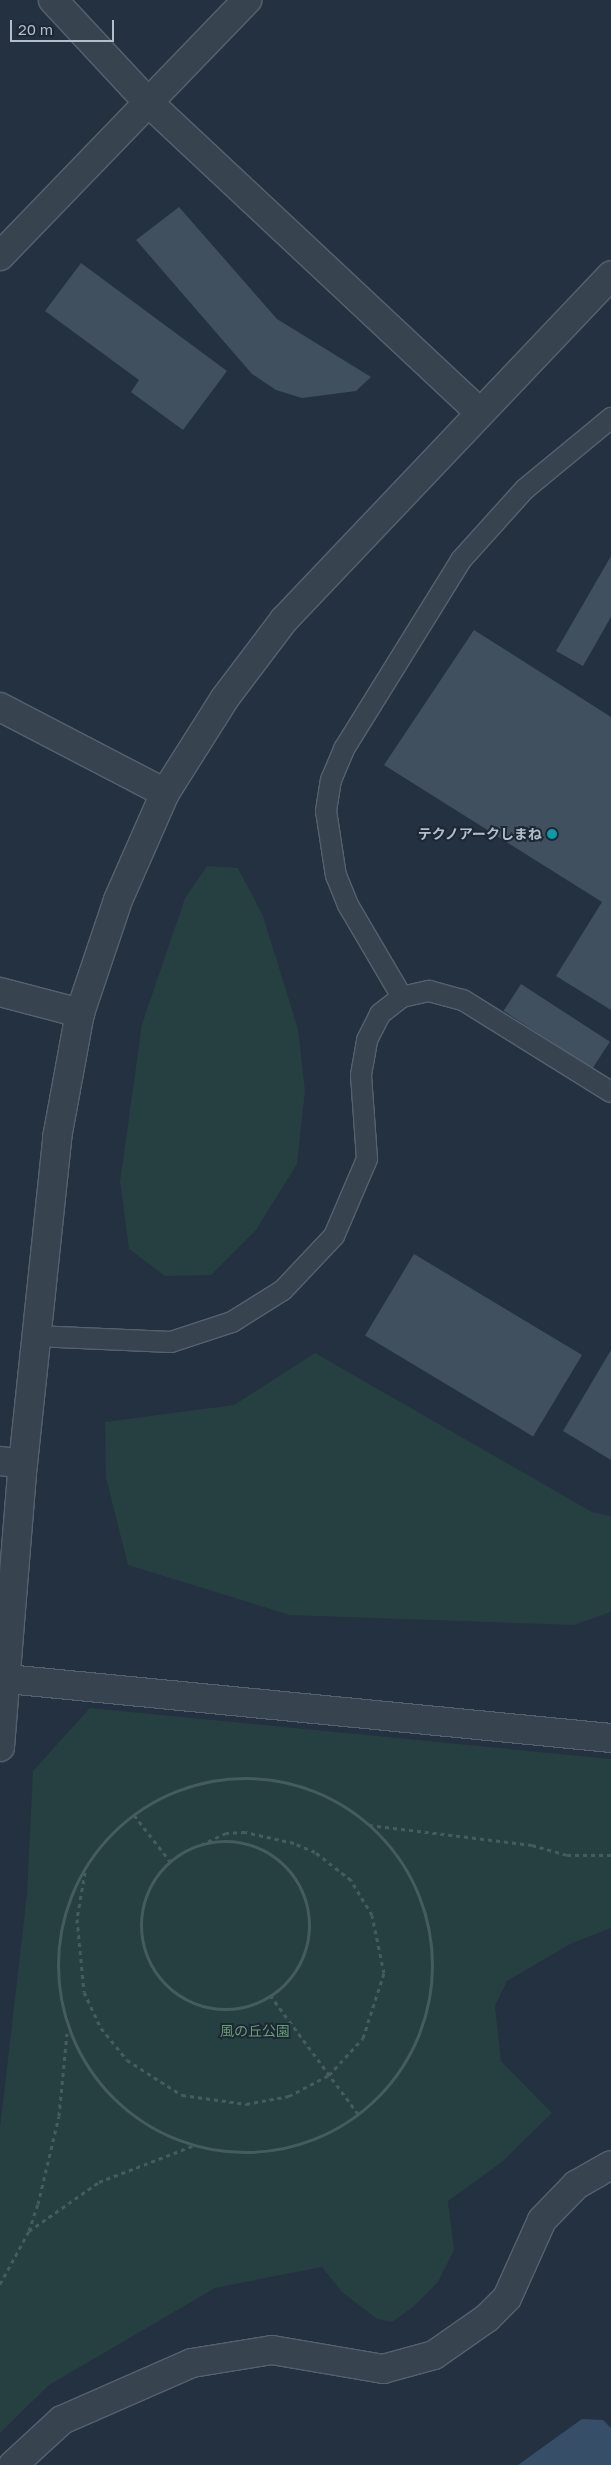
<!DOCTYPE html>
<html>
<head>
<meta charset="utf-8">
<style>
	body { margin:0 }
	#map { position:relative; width:611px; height:2465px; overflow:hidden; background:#243140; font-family:"Golos Text","Noto Sans JP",sans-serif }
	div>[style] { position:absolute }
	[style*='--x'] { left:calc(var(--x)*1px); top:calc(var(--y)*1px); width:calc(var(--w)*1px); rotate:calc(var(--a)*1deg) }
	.green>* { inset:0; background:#263f41 }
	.water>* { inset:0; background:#374e68 }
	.building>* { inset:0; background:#40505f; transform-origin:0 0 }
	.path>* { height:3px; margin-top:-1.5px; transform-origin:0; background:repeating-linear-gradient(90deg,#445c5e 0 4px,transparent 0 8px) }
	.path>.ring { margin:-1.5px; padding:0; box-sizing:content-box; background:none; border:3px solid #445c5e; border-radius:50% }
	.roads { filter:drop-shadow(1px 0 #56616e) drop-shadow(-1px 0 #56616e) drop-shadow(0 1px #56616e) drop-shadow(0 -1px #56616e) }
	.service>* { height:20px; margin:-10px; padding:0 10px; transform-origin:10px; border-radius:10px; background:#384350 }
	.minor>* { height:28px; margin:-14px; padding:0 14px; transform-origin:14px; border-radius:14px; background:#384350 }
	.tertiary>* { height:28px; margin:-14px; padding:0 14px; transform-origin:14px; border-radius:14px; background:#384350 }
	.dots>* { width:14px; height:14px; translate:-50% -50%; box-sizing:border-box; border:2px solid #1d2835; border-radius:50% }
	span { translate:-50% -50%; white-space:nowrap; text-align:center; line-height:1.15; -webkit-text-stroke:4px #1d2835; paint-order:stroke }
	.poi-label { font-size:14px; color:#b4becb; font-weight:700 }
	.right { translate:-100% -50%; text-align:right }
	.park-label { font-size:14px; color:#6b9d74 }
	.scale { position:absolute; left:10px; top:20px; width:104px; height:22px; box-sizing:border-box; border:2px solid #b4becb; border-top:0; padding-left:6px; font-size:15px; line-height:18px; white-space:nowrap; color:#b4becb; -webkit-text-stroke:4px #1d2835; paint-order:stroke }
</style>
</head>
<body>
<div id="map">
	<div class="green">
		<i style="clip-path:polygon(207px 866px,238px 868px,263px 916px,298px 1029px,305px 1091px,297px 1164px,256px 1230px,211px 1275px,165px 1276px,129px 1249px,120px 1182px,142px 1024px,185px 898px)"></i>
		<i style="clip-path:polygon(315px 1353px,592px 1512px,611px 1516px,611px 1612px,574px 1625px,290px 1615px,128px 1565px,106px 1478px,105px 1422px,234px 1405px)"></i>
		<i style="clip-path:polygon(90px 1708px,611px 1759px,611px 1928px,572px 1943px,507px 1981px,495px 2006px,501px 2061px,552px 2113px,502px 2162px,448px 2201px,454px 2250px,438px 2282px,413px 2307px,392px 2322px,377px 2319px,342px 2292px,322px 2267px,215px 2288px,49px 2385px,0 2433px,0 2128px,27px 1894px,33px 1771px)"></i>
	</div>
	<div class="water">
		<i style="clip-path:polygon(582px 2419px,603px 2420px,611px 2428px,611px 2465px,518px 2465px)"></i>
	</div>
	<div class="building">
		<i style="clip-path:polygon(179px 207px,277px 319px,371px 377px,356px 391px,302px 398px,276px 390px,252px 374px,136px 240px)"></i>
		<i style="clip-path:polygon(81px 263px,227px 371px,183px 430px,131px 392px,139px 380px,45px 311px)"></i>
		<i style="clip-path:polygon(611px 556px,611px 617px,583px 666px,556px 651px)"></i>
		<i style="clip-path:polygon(474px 630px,611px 717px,611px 1010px,556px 976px,602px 902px,384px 765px)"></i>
		<i style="left:521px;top:984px;width:106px;height:32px;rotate:33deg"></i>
		<i style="left:414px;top:1254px;width:196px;height:95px;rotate:31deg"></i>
		<i style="clip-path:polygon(611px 1350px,611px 1460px,563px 1431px)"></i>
	</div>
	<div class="path">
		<i class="ring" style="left:58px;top:1778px;width:371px;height:371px"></i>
		<i style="--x:134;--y:1815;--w:58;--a:52"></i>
		<i style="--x:369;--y:1825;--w:164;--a:7"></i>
		<i style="--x:532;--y:1845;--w:36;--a:16"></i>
		<i style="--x:567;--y:1855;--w:44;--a:0"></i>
		<i class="ring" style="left:141px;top:1841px;width:165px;height:165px"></i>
		<i style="--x:85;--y:1872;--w:48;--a:99.7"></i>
		<i style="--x:77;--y:1919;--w:73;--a:84.5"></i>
		<i style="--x:84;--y:1992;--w:40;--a:65"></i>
		<i style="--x:101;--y:2028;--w:41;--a:50.9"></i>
		<i style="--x:127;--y:2060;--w:65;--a:32.5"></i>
		<i style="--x:182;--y:2095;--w:65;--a:8"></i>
		<i style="--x:246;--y:2104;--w:44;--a:-10.5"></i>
		<i style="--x:289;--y:2096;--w:45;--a:-27.7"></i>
		<i style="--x:329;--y:2075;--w:50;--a:-47.4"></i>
		<i style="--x:363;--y:2038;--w:68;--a:-72.1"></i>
		<i style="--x:384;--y:1973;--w:59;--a:-101.7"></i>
		<i style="--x:372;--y:1915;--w:41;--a:-121"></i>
		<i style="--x:351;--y:1880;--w:46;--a:-142.1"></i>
		<i style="--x:315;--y:1852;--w:23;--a:-157"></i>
		<i style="--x:294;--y:1843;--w:50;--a:-167.3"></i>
		<i style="--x:245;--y:1832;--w:19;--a:177"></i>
		<i style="--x:226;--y:1833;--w:26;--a:155"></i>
		<i style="--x:270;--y:1995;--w:148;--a:53.5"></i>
		<i style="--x:29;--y:2231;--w:85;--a:-35"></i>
		<i style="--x:99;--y:2182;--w:103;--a:-21.1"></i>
		<i style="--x:0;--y:2284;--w:60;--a:-61.3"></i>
		<i style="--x:29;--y:2231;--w:28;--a:-72"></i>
		<i style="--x:38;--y:2204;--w:90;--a:-76.6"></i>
		<i style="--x:59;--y:2116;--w:83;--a:-84.5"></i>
	</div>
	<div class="roads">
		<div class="service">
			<i style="--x:402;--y:997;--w:107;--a:-120.4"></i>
			<i style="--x:348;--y:905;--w:31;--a:-112"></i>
			<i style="--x:336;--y:876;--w:66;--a:-98.7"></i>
			<i style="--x:326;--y:811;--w:31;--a:-81"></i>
			<i style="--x:331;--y:780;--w:34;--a:-67"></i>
			<i style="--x:344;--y:749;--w:222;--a:-58.2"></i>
			<i style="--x:461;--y:560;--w:96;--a:-48"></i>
			<i style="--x:525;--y:489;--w:112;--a:-39.5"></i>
			<i style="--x:35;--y:1336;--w:136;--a:2.5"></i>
			<i style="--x:171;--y:1342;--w:64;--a:-18.2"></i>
			<i style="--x:232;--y:1322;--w:60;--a:-32.1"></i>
			<i style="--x:283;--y:1290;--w:74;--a:-46.6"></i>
			<i style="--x:334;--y:1236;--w:84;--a:-66.8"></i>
			<i style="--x:367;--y:1159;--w:84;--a:-94.1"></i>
			<i style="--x:361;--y:1075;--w:36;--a:-80"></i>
			<i style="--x:367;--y:1040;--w:29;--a:-63"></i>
			<i style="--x:380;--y:1014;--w:28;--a:-38"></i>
			<i style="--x:402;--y:997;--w:28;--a:-13"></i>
			<i style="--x:429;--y:991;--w:35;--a:15"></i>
			<i style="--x:463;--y:1000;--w:174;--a:31.9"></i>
		</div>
		<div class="minor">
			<i style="--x:53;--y:0;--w:138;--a:47.1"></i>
			<i style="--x:147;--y:101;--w:455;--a:43.1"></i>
			<i style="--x:0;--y:256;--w:356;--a:-46"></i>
			<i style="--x:0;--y:707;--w:186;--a:27.5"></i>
			<i style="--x:0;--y:992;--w:83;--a:14.7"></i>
			<i style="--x:0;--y:1461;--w:23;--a:7"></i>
			<i style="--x:13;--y:2465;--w:67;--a:-42.6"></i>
			<i style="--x:62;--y:2420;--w:142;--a:-23.7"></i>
			<i style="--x:192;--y:2363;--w:81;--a:-9.2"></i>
			<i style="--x:272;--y:2350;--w:113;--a:9.7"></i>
			<i style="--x:383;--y:2369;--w:53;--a:-15.4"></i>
			<i style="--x:434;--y:2355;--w:65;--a:-34.9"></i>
			<i style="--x:487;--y:2318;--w:28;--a:-45"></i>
			<i style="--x:507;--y:2298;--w:85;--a:-65.8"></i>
			<i style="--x:542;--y:2220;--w:49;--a:-45.8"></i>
			<i style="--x:576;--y:2185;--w:40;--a:-29.7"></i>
		</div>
		<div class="tertiary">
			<i style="--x:7;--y:1679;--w:607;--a:5.58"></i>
			<i style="--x:0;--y:1747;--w:284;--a:-85.4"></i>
			<i style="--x:23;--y:1464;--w:328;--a:-84"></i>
			<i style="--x:57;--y:1138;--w:127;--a:-79.6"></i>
			<i style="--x:80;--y:1013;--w:119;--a:-71.4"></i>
			<i style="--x:118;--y:900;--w:117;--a:-66.3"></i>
			<i style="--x:165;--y:793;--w:112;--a:-57.7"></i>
			<i style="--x:225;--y:698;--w:98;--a:-52.9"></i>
			<i style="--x:284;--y:620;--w:475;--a:-46.5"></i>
		</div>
	</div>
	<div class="dots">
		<i style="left:552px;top:834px;background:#0f9aa8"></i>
	</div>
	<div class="poi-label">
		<span class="right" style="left:542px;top:834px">テクノアークしまね</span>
	</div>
	<div class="park-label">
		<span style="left:255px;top:2031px">風の丘公園</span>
	</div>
	<div class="scale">20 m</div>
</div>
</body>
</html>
